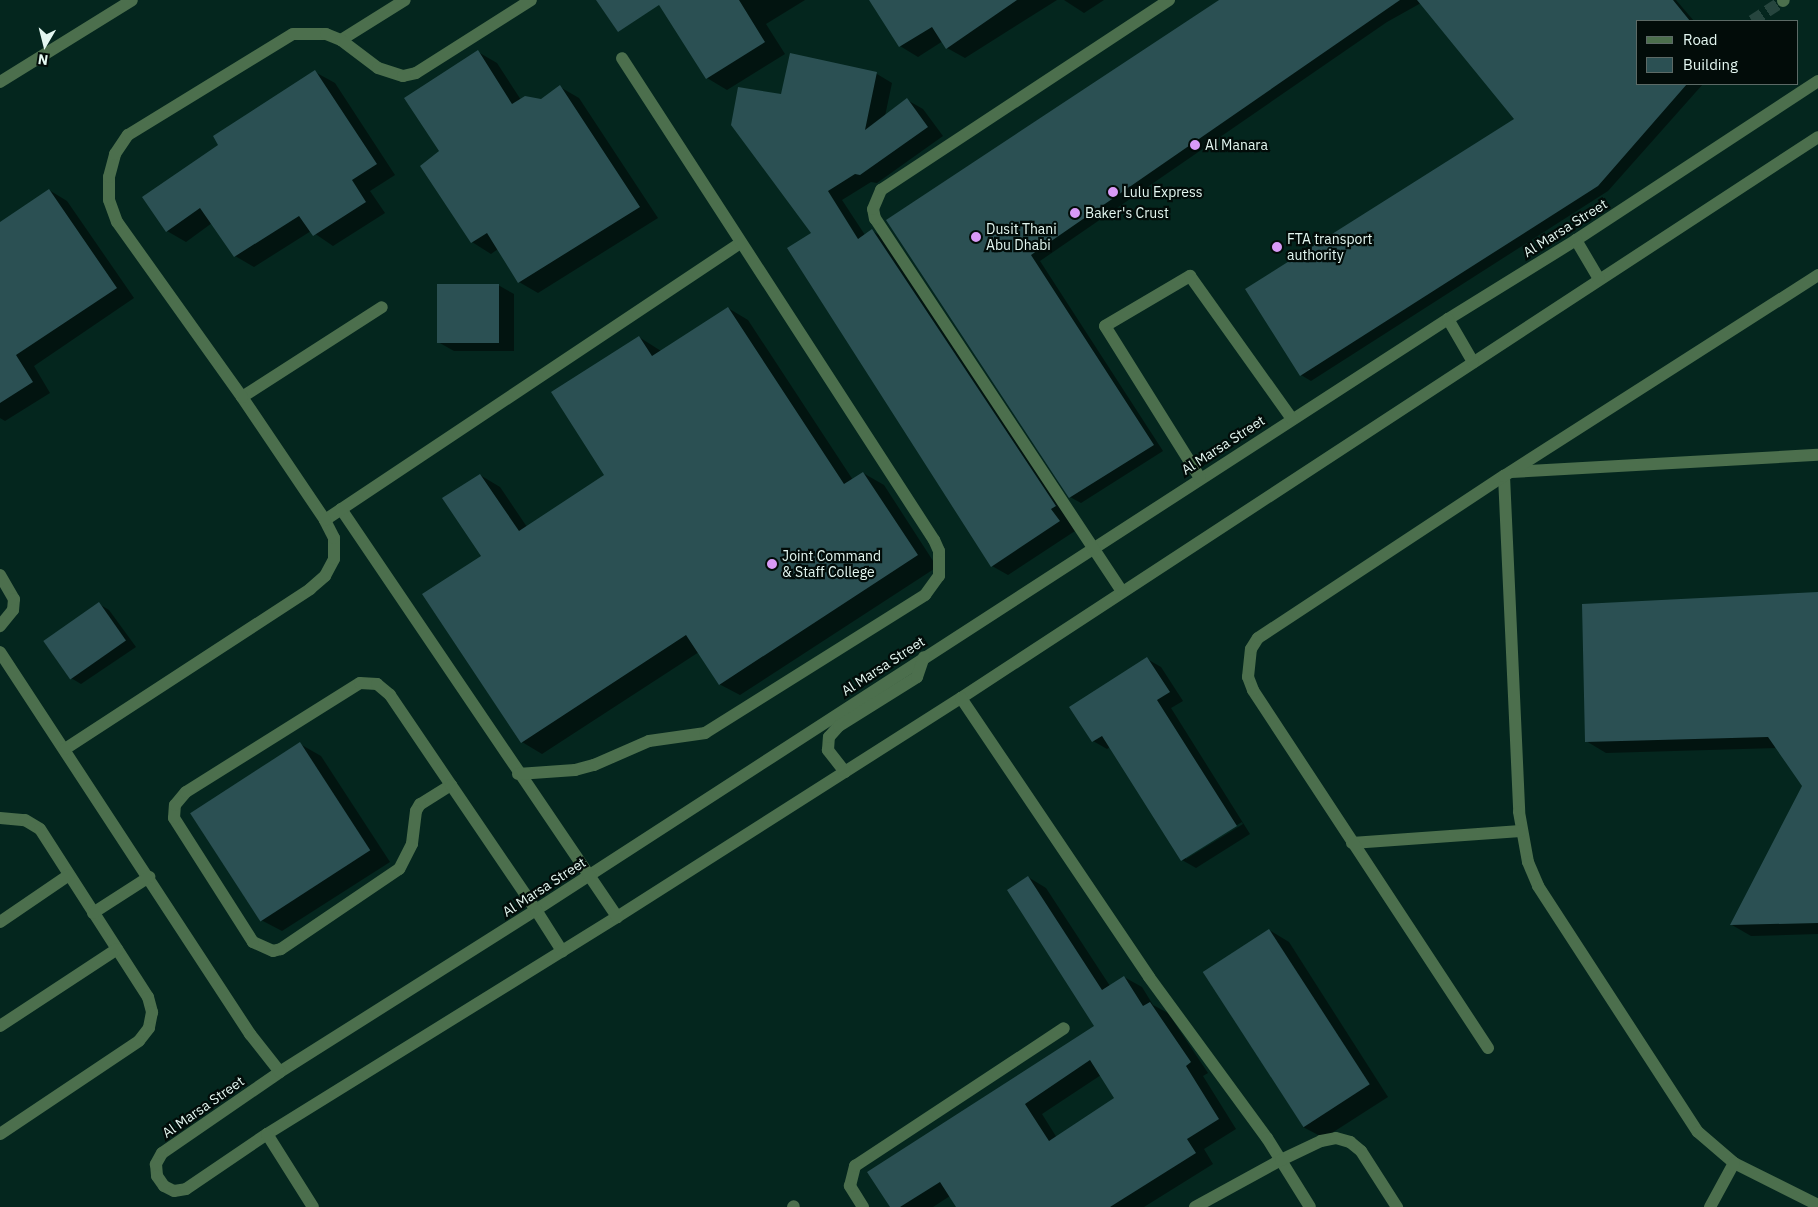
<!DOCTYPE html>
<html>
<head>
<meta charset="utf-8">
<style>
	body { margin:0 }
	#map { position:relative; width:1818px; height:1207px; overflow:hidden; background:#04261e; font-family:"IBM Plex Sans",sans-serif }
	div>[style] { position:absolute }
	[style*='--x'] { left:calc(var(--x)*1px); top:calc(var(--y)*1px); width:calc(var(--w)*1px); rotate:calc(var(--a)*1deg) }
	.shadow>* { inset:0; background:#0007 }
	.building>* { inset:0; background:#2b5053; transform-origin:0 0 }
	.minor-tunnel>* { height:12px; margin-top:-6px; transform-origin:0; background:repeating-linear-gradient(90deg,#26453e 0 12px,transparent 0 18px) }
	.minor>* { height:12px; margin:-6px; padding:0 6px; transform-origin:6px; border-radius:6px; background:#4c6f4d }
	.dots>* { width:14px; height:14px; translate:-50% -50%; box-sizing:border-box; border:2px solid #020c09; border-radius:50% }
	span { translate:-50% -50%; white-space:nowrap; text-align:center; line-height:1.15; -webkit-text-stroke:4.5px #020c09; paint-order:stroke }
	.poi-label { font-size:14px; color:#e4f7f1 }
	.left { translate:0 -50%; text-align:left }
	.street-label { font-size:14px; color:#e4f7f1 }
	.legend { position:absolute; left:1636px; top:20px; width:162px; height:65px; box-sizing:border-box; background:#020c09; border:1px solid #5c6a66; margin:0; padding:6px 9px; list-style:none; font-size:15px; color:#e4f7f1 }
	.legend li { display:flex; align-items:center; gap:10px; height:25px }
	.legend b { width:25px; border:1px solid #5c6a66 }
	.north { position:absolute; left:20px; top:20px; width:50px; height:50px; -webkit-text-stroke:4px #020c09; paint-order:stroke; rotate:188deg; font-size:14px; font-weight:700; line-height:20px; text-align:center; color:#e4f7f1 }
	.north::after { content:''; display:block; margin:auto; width:18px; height:22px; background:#e4f7f1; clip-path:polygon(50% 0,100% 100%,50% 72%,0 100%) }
</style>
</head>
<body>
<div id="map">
	<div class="shadow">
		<i style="clip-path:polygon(658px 0,805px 0,766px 24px,785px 54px,727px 90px,707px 78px)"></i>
		<i style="clip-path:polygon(870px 0,1057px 0,965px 58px,947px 48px,943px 41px,918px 57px,900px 46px)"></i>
		<i style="clip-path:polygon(1064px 0,1104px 0,1084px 13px)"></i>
		<i style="clip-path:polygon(1222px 0,1676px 0,1694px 21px,1637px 21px,1637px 84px,1703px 84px,1608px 191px,1311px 381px,1301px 375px,1516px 119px,1421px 3px,1387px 22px,1040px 261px,1163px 451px,1081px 503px,1070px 497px,887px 220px)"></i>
		<i style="clip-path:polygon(478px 52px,497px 63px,521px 100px,541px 100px,560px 87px,579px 98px,658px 218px,538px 293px,519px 282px,498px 249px,491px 254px,472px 242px,422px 166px,440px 151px)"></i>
		<i style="clip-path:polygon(791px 55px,877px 74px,892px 83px,885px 116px,907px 100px,923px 109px,943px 136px,877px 183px,871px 182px,842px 200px,865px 235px,872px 231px,888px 240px,1075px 531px,1008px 575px,992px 566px,813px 233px,782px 95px)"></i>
		<i style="clip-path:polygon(315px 72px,335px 83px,395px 175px,370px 191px,385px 213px,333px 246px,311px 231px,254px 267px,235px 256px,212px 223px,186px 242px,167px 231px,220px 145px)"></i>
		<i style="clip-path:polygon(49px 190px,67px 201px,134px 298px,34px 366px,50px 393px,5px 421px,0 418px,0 225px)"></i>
		<i style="clip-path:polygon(498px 285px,514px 294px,514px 351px,454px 351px,438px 342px)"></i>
		<i style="clip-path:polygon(728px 308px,748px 320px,853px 480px,863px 473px,884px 485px,937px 567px,740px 695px,719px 684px,699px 652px,542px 754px,522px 742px,482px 556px,480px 475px,500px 487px,527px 527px,606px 476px,639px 337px,661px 351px)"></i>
		<i style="clip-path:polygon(1818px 593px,1818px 934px,1751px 936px,1732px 925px,1804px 786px,1777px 748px,1606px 753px,1586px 741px)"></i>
		<i style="clip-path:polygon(99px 604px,109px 610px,136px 647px,81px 684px,71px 678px)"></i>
		<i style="clip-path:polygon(evenodd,1147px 659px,1161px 667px,1183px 701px,1171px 708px,1250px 834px,1196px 868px,1182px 860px,1110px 747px,1107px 749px,1093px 741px,1147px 659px,1242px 822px,1243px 824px,1186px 859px,1186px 856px,1242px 822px)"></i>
		<i style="clip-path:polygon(300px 744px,321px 756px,390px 862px,282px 931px,261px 920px,192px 813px)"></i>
		<i style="clip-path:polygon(evenodd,1028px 877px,1046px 888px,1110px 986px,1124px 977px,1142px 987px,1153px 1005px,1168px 1013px,1208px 1073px,1203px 1076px,1236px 1129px,1204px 1149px,1213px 1164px,1144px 1207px,958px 1207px,950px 1196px,933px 1207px,891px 1207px,1096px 1027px,1028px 877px,1101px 1075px,1116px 1099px,1057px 1138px,1042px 1114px,1101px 1075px)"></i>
		<i style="clip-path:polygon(1269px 930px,1289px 942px,1388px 1097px,1324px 1138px,1303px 1127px)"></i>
	</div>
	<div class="building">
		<i style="clip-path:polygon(596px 0,739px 0,765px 42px,706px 79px,659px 5px,618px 32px)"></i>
		<i style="clip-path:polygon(869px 0,1017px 0,946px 49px,932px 27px,899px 47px)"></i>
		<i style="clip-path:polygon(1219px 0,1400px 0,1031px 255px,1154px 445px,1069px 498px,886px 220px)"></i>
		<i style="clip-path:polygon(1417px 0,1673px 0,1690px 21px,1637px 21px,1637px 84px,1687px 84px,1598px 186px,1300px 376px,1245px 289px,1514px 119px)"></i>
		<i style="clip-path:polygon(478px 50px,512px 104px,525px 96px,541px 99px,560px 85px,640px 207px,518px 283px,487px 233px,471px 243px,420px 166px,439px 151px,404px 98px)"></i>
		<i style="clip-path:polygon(790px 53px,877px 72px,865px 130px,907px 98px,928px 127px,860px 175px,855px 174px,828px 191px,858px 239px,872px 229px,1056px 506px,1051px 509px,1060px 521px,991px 567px,787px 248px,811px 233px,731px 125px,738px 87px,781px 94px)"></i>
		<i style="clip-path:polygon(315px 70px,377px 164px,352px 180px,366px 202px,313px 236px,299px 216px,234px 257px,200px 208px,166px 232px,142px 197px,218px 145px,213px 136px)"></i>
		<i style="clip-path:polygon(49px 189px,117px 288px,16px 355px,33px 382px,0 403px,0 222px)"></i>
		<i style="left:437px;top:284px;width:62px;height:59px"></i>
		<i style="clip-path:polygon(728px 307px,844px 484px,863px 472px,918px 555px,719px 685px,686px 635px,521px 743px,422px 594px,481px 556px,442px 498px,480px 474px,519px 531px,604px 475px,551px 392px,639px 336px,652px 356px)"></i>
		<i style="clip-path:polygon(1818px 592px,1818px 923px,1730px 925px,1802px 786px,1768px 737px,1585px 742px,1582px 604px)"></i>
		<i style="left:99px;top:602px;width:47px;height:68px;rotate:55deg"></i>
		<i style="clip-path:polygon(1147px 657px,1170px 692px,1157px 700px,1237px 826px,1181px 861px,1102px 736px,1092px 742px,1069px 707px)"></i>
		<i style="left:300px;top:742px;width:129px;height:131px;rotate:57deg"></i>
		<i style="clip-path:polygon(evenodd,1028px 876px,1102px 990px,1124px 976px,1143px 1006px,1150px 1002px,1191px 1062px,1186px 1066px,1219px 1119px,1187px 1139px,1196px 1153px,1110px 1207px,956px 1207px,940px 1182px,900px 1207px,890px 1207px,867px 1172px,1094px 1026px,1007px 890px,1028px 876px,1090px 1060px,1114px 1098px,1049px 1141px,1025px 1104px,1090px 1060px)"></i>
		<i style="left:1269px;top:929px;width:185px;height:79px;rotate:57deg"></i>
	</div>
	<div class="minor-tunnel">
		<i style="--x:1752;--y:21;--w:37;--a:-33"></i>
	</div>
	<div class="minor">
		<i style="--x:1783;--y:1;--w:1;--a:-45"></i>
		<i style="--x:341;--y:40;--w:75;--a:-32"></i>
		<i style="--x:1818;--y:81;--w:290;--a:146.7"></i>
		<i style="--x:1576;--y:240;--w:150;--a:148.3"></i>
		<i style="--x:1448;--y:319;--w:1087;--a:147.06"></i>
		<i style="--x:536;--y:910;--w:303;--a:147.7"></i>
		<i style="--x:280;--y:1072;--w:143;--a:145.5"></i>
		<i style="--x:162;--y:1153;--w:13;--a:119"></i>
		<i style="--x:156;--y:1164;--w:12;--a:85"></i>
		<i style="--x:157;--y:1176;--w:12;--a:55"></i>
		<i style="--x:164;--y:1186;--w:11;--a:27"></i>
		<i style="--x:174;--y:1191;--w:12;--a:-9"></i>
		<i style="--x:186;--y:1189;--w:98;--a:-34.2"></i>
		<i style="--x:267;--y:1134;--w:412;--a:-31.8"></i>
		<i style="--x:617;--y:917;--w:408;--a:-32.5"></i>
		<i style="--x:961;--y:698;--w:1024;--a:-33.21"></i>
		<i style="--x:0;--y:82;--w:155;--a:-31.8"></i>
		<i style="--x:1576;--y:240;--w:45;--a:59.5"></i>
		<i style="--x:1448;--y:319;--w:50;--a:59.8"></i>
		<i style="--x:242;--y:397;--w:166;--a:-32.7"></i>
		<i style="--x:1511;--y:472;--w:307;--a:-3.2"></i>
		<i style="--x:1504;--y:476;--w:336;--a:87.4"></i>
		<i style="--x:1519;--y:812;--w:51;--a:79.8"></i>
		<i style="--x:1528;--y:862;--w:26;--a:67"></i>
		<i style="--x:1538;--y:886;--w:293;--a:57"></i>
		<i style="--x:1698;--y:1132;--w:48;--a:40.7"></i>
		<i style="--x:1734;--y:1163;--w:94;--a:26.6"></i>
		<i style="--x:1200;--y:478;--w:179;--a:-122"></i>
		<i style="--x:1105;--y:326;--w:99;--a:-30.5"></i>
		<i style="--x:1190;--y:276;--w:176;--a:54.5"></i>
		<i style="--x:341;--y:509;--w:493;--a:55.9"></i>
		<i style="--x:325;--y:520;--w:499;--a:-33.7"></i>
		<i style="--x:0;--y:575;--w:28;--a:60"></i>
		<i style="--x:14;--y:599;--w:11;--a:95"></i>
		<i style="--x:13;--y:610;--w:21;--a:129"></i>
		<i style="--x:1121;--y:590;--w:445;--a:-123.5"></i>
		<i style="--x:875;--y:219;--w:10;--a:-101"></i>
		<i style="--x:873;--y:209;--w:21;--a:-67"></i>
		<i style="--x:881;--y:190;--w:345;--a:-33.4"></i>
		<i style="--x:0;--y:652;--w:457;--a:56.8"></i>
		<i style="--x:250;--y:1034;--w:48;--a:51.7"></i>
		<i style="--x:961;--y:698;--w:336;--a:56"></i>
		<i style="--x:1149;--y:977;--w:200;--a:53.8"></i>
		<i style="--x:1267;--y:1138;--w:81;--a:58.1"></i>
		<i style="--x:65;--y:749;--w:293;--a:-33.1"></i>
		<i style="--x:310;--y:589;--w:20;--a:-41"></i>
		<i style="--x:325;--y:576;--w:19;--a:-62"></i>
		<i style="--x:334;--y:559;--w:21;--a:-90"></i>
		<i style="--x:334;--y:538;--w:20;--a:-117"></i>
		<i style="--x:325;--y:520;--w:148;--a:-124"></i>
		<i style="--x:242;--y:397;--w:215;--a:-125.5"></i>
		<i style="--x:117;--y:222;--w:23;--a:-110"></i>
		<i style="--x:109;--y:200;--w:23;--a:-90"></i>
		<i style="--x:109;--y:177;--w:24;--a:-75"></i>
		<i style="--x:115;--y:154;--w:23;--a:-56"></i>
		<i style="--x:128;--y:135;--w:193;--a:-31.5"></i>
		<i style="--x:293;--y:34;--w:33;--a:0"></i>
		<i style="--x:326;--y:34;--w:16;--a:22"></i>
		<i style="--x:341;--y:40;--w:46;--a:37.1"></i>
		<i style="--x:378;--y:68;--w:26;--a:18"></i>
		<i style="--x:403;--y:76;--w:13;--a:-13"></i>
		<i style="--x:416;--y:73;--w:136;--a:-32.4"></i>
		<i style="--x:845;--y:772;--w:28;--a:-128"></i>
		<i style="--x:828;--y:750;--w:13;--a:-86"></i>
		<i style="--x:829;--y:737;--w:15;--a:-48"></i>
		<i style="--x:839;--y:726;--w:92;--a:-32.1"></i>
		<i style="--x:917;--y:677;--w:21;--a:-71"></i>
		<i style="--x:518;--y:774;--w:57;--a:-4"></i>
		<i style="--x:575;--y:770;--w:20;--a:-15"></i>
		<i style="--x:594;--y:765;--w:60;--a:-23.6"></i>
		<i style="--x:649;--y:741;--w:57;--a:-8.1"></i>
		<i style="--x:705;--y:733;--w:260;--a:-32.1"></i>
		<i style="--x:925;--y:595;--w:24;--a:-54"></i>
		<i style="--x:939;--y:576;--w:25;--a:-90"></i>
		<i style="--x:939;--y:551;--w:12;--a:-114"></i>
		<i style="--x:934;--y:540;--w:574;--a:-122.92"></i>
		<i style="--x:451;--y:785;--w:36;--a:148"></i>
		<i style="--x:420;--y:804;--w:8;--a:120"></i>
		<i style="--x:416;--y:811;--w:33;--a:97"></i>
		<i style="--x:412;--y:844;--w:28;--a:117"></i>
		<i style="--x:399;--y:869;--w:143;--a:145.9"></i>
		<i style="--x:281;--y:949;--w:8;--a:166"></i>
		<i style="--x:273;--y:951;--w:22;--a:-156"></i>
		<i style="--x:253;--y:942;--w:147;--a:-122.5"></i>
		<i style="--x:174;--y:818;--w:13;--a:-86"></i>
		<i style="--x:175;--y:805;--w:17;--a:-50"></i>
		<i style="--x:186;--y:792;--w:205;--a:-32.1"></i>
		<i style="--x:360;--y:683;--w:17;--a:3"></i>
		<i style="--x:377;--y:684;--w:17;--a:40"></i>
		<i style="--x:390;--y:695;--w:109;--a:55.9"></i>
		<i style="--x:451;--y:785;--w:151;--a:55.8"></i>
		<i style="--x:536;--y:910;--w:49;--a:57.6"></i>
		<i style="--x:0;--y:818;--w:25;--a:5"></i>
		<i style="--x:25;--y:820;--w:17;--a:31"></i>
		<i style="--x:40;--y:829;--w:200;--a:57.3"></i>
		<i style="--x:148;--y:997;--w:16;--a:75"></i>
		<i style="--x:152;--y:1012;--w:16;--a:101"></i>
		<i style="--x:149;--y:1028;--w:16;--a:128"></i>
		<i style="--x:139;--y:1041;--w:167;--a:146.2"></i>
		<i style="--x:1352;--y:843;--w:169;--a:-4.1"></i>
		<i style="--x:93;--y:913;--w:67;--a:-32.7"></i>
		<i style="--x:0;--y:922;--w:83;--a:-34.3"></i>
		<i style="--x:0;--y:1026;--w:140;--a:-33.3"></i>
		<i style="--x:1488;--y:1048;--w:428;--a:-123.3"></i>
		<i style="--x:1253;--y:690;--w:14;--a:-111"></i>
		<i style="--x:1248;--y:677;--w:28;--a:-84"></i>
		<i style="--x:1251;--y:649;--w:13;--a:-58"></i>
		<i style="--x:1258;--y:638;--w:295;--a:-33.4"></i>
		<i style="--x:1504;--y:476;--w:373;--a:-32.6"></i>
		<i style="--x:267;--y:1134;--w:86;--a:57.8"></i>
		<i style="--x:793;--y:1207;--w:1;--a:-45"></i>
		<i style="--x:863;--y:1207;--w:25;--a:-122"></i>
		<i style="--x:850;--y:1186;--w:21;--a:-76"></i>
		<i style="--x:855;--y:1166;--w:250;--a:-33.4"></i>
		<i style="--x:1195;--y:1207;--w:98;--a:-28.7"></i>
		<i style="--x:1281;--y:1160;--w:44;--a:-25.4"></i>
		<i style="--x:1321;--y:1141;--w:15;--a:-11"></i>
		<i style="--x:1336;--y:1138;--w:15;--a:16"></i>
		<i style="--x:1350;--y:1142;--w:14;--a:39"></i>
		<i style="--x:1361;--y:1151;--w:67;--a:57.3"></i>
		<i style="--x:1710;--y:1207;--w:50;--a:-61.4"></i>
	</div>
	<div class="dots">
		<i style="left:1195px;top:145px;background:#d99af7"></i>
		<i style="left:1113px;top:192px;background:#d99af7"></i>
		<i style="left:1075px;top:213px;background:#d99af7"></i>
		<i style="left:976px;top:237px;background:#d99af7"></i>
		<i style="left:1277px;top:247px;background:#d99af7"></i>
		<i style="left:772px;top:564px;background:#d99af7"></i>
	</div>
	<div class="poi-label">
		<span class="left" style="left:1205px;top:145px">Al Manara</span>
		<span class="left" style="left:1123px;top:192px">Lulu Express</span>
		<span class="left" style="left:1085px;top:213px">Baker's Crust</span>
		<span class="left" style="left:986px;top:237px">Dusit Thani<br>Abu Dhabi</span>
		<span class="left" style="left:1287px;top:247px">FTA transport<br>authority</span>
		<span class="left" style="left:782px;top:564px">Joint Command<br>&amp; Staff College</span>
	</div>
	<div class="street-label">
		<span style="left:1565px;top:228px;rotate:-32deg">Al Marsa Street</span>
		<span style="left:1223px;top:445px;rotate:-33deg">Al Marsa Street</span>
		<span style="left:883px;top:666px;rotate:-33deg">Al Marsa Street</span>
		<span style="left:544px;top:887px;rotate:-33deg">Al Marsa Street</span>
		<span style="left:203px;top:1107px;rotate:-35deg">Al Marsa Street</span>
	</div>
	<ul class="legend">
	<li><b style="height:6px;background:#4c6f4d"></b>Road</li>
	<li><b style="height:14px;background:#2b5053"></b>Building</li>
	</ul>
	<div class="north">N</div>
</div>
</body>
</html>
